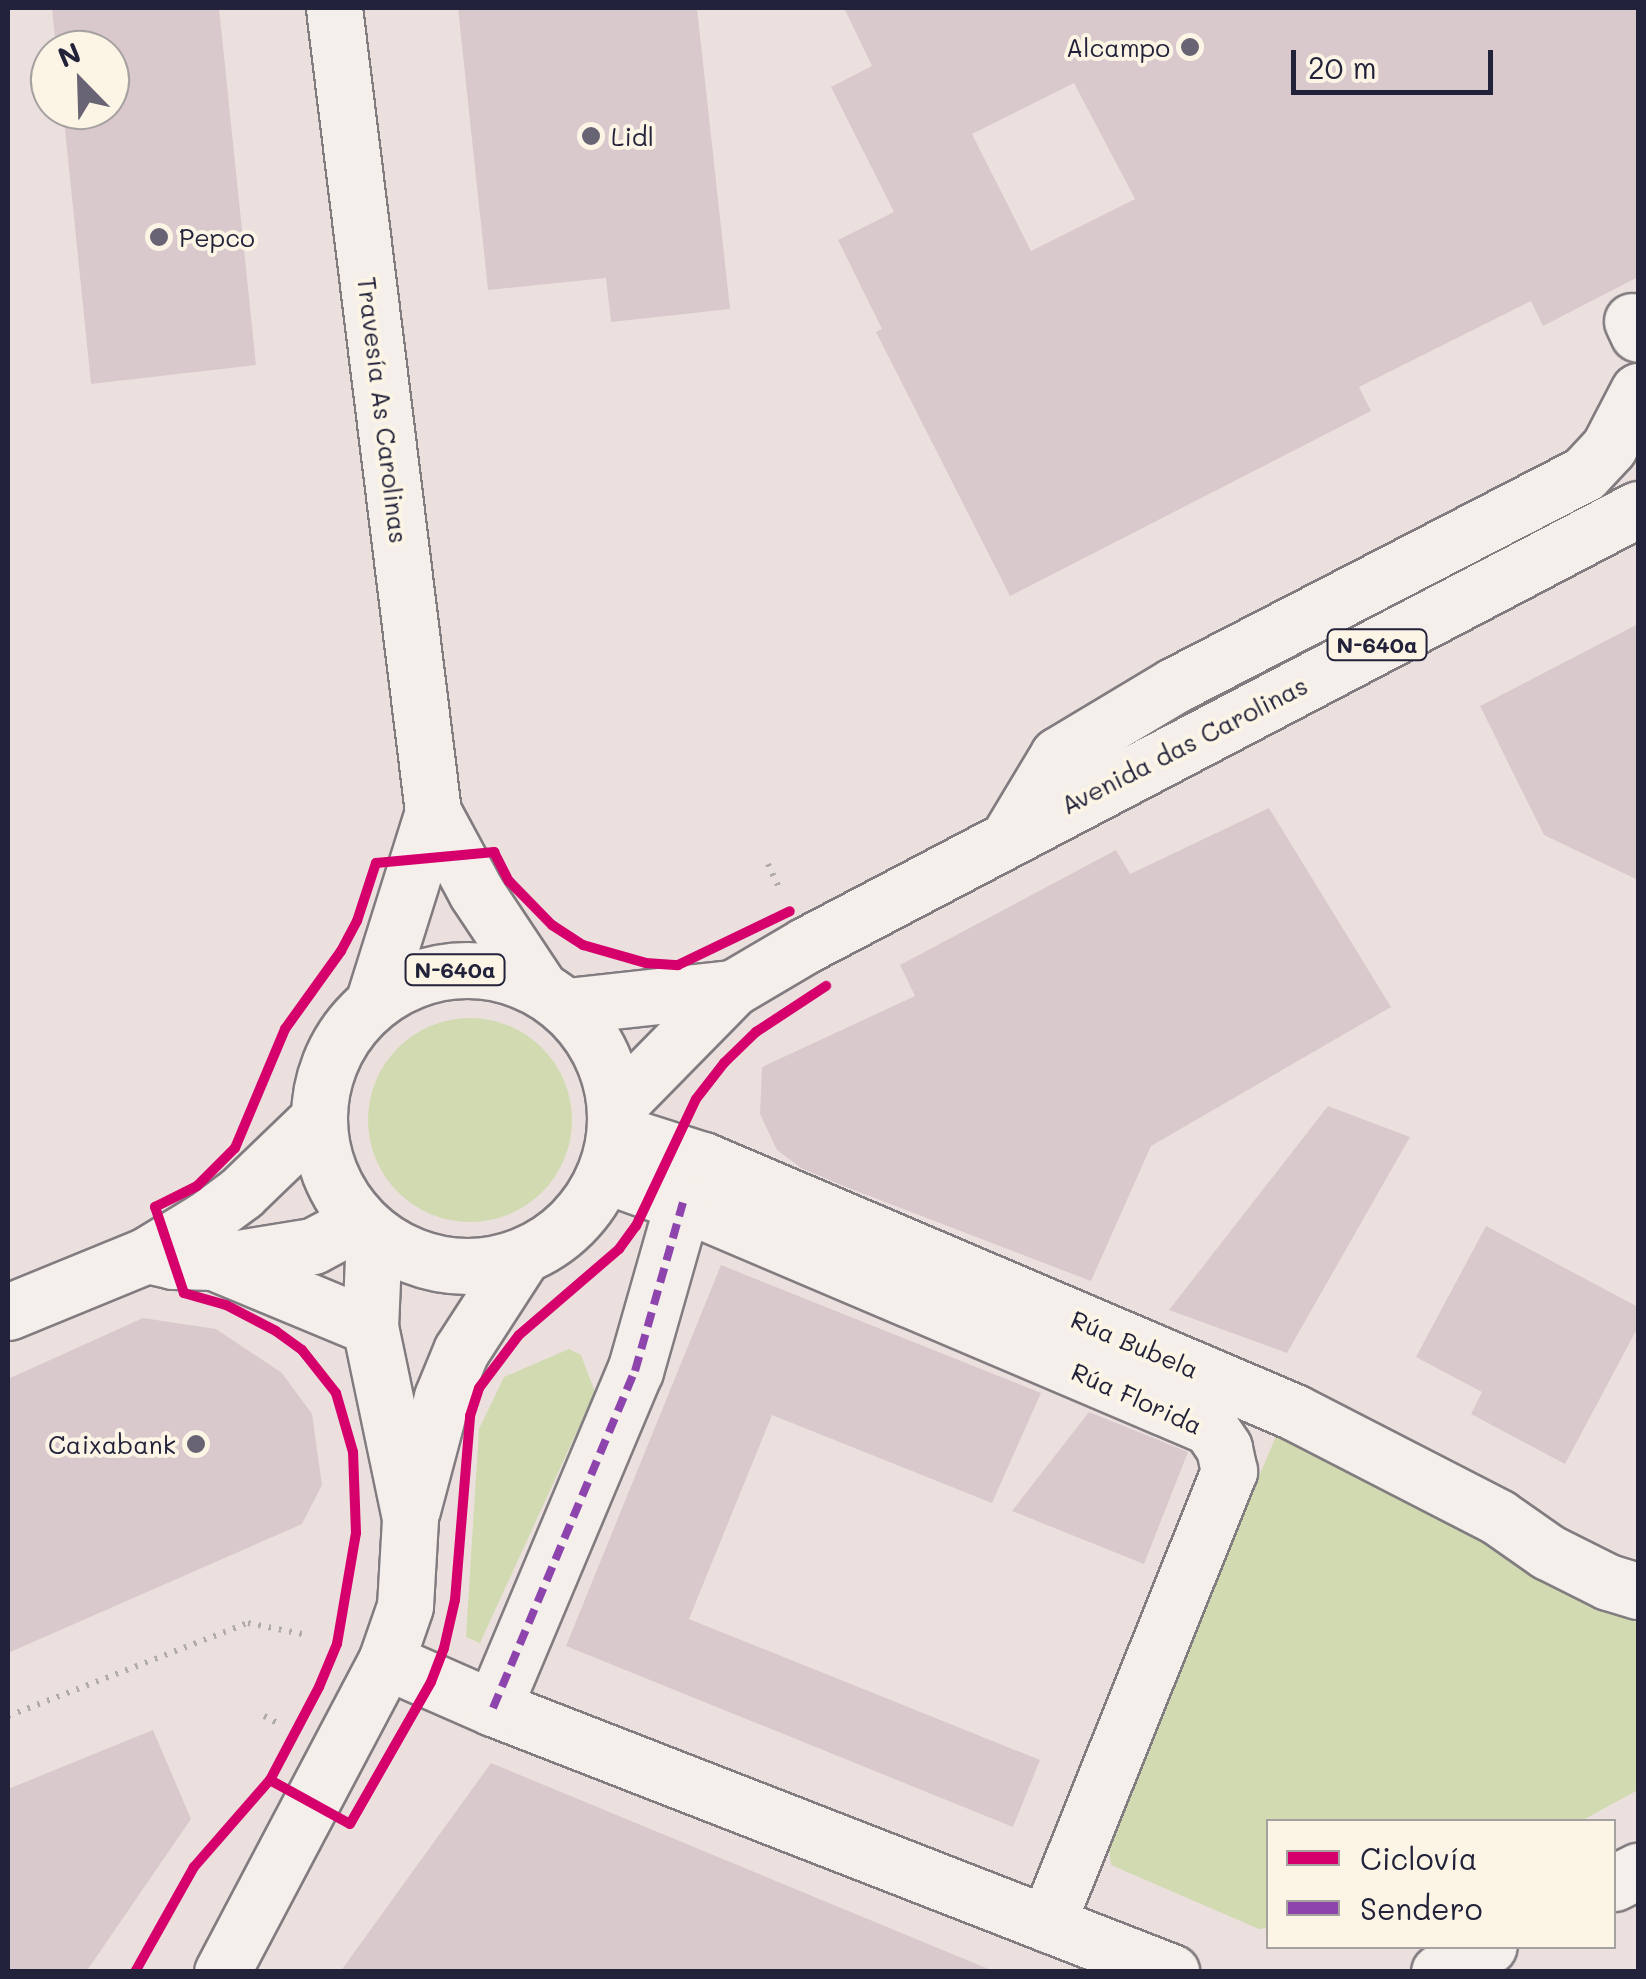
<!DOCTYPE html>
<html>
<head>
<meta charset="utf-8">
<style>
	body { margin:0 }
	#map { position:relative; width:1646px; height:1979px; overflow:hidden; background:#ece0de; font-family:Mali,sans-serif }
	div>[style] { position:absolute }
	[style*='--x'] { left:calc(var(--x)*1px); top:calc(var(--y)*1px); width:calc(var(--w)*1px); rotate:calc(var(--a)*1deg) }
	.green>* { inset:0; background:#d1dab1 }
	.round { border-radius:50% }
	.building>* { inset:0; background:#d9c9cc }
	.path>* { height:6px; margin-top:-3px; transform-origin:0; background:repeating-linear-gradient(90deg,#afabab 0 2.5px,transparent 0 10.5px) }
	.roads { filter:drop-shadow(2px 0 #817c80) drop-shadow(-2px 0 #817c80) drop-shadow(0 2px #817c80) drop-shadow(0 -2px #817c80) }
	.minor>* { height:55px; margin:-27.5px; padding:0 27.5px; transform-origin:27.5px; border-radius:27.5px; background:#f4efea }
	.major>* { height:55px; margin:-27.5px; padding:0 27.5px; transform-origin:27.5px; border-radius:27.5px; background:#f4efea }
	.major>.ring { margin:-27.5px; padding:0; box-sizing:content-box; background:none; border:55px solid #f4efea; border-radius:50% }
	.quiet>* { height:8px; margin-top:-4px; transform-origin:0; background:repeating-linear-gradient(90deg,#8e44ad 0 15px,transparent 0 23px) }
	.cycleway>* { height:10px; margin:-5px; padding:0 5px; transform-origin:5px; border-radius:5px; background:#d6006c }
	.dots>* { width:28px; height:28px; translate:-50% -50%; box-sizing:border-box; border:5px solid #fcf5e5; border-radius:50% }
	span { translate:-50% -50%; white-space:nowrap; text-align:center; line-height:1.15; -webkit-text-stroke:8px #fcf5e5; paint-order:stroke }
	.shield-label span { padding:2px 8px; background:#fcf5e5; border:2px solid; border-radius:8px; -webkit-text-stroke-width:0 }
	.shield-label { font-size:22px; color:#22223b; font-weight:700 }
	.poi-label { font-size:25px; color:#22223b }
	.right { translate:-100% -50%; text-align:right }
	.left { translate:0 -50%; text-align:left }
	.street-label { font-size:25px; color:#22223b }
	.frame { position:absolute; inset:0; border:10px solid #22223b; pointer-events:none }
	.legend { position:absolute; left:1266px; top:1819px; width:350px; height:130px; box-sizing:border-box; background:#fcf5e5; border:2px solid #a5a1a1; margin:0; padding:12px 18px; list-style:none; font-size:30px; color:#22223b }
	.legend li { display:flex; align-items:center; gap:20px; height:50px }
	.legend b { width:50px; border:2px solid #a5a1a1 }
	.north { position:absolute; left:30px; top:30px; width:100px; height:100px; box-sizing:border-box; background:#fcf5e5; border:2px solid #a5a1a1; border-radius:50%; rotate:337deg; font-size:28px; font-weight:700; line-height:40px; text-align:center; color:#22223b }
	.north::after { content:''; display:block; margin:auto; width:35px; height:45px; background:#696474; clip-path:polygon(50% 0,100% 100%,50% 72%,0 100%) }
	.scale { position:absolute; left:1291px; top:50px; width:202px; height:45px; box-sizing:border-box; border:5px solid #22223b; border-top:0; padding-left:12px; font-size:30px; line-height:35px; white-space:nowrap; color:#22223b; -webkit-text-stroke:8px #fcf5e5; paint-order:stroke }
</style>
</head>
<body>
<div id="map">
	<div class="green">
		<i class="round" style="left:368px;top:1018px;width:204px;height:204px"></i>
		<i style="clip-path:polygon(569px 1349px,581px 1355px,595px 1392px,480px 1643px,466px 1637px,479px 1429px,504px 1377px)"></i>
		<i style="clip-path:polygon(1277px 1434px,1477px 1529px,1515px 1566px,1638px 1623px,1638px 1790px,1581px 1821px,1268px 1822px,1268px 1928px,1259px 1929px,1111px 1865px,1107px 1832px)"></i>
	</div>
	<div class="building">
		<i style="clip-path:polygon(52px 8px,219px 8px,256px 365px,91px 384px,63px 110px,110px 110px,110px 50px,56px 50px)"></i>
		<i style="clip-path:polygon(458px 8px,697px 8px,730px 309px,611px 322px,606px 278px,488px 290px)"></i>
		<i style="clip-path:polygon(evenodd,844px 8px,1638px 8px,1638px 277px,1543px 326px,1531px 301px,1359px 387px,1371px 411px,1010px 596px,876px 332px,882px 329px,838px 240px,894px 212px,831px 87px,872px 66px,844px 8px,1074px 83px,1135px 199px,1031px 251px,972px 134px,1074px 83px)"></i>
		<i style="clip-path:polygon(1638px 624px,1638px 880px,1544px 835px,1480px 706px)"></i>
		<i style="clip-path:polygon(1269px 808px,1391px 1007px,1151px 1146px,1091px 1281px,846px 1187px,801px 1168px,777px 1150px,760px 1114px,762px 1067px,915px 996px,900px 965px,1116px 850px,1130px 874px)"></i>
		<i style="clip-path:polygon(1328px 1106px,1410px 1137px,1287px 1353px,1169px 1310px)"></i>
		<i style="clip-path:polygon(1486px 1226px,1638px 1307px,1638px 1327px,1565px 1464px,1471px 1414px,1482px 1392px,1416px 1357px)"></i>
		<i style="clip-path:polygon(721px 1265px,1041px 1393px,992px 1503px,772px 1415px,689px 1619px,1040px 1760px,1013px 1827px,566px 1646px)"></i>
		<i style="clip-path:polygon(143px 1318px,216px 1329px,282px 1373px,312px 1414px,322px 1485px,302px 1524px,8px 1653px,8px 1379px)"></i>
		<i style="clip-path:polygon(1089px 1412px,1188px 1452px,1144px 1564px,1012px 1511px)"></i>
		<i style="clip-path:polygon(153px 1730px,191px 1819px,86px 1972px,8px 1972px,8px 1789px)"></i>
		<i style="clip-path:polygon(491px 1763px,991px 1970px,991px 1972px,340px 1972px)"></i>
	</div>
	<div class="path">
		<i style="--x:768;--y:864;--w:29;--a:65"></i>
		<i style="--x:8;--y:1716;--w:257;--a:-21.2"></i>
		<i style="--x:248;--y:1623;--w:55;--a:11.5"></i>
		<i style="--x:264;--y:1716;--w:19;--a:28"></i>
	</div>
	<div class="roads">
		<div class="minor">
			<i style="--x:334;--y:8;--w:810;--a:82.98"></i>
			<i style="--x:433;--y:812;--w:91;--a:61.7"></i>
			<i style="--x:476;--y:892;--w:114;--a:56.4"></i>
			<i style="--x:1632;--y:321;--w:14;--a:65"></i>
			<i style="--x:1010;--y:835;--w:93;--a:-59"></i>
			<i style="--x:1058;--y:755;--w:136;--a:-30.9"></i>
			<i style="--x:1175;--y:685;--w:460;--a:-27.3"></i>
			<i style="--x:1584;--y:474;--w:37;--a:-47"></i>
			<i style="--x:1609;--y:447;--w:63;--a:-62.6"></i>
			<i style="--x:374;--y:1000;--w:197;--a:-72.6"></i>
			<i style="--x:615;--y:1132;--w:92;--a:17.7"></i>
			<i style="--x:703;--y:1160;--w:642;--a:23.09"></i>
			<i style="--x:1294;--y:1412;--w:229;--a:27.2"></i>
			<i style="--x:1498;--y:1517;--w:61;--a:35"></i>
			<i style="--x:1548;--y:1552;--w:67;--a:26.6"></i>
			<i style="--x:1608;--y:1582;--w:31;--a:17"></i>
			<i style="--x:605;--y:1175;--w:83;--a:19.7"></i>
			<i style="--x:683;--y:1203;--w:573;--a:23.03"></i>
			<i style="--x:1210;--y:1427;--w:25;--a:56"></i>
			<i style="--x:1224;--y:1448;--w:24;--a:78"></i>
			<i style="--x:1229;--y:1471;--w:488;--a:111.9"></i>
			<i style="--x:386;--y:1661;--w:117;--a:23.7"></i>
			<i style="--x:493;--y:1708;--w:728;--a:21.27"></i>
			<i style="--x:493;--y:1708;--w:366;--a:-67.2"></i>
			<i style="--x:635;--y:1371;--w:175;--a:-74.1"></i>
			<i style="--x:1614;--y:1883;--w:27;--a:-27"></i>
			<i style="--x:1439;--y:1972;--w:56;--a:-27.5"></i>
		</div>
		<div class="major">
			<i class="ring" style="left:319px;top:970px;width:241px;height:241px"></i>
			<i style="--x:567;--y:1006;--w:167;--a:-6.2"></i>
			<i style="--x:617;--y:1106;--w:165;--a:-45.5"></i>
			<i style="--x:733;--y:988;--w:85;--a:-30.5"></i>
			<i style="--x:806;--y:945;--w:939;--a:-27.66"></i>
			<i style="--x:147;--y:1255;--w:27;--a:13"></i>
			<i style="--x:173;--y:1261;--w:41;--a:1.4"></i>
			<i style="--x:214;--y:1262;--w:100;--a:-9.2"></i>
			<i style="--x:313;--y:1246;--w:51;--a:-28.1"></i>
			<i style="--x:214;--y:1262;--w:169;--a:22.6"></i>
			<i style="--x:8;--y:1312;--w:150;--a:-22.3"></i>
			<i style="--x:147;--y:1255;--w:69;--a:-31.4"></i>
			<i style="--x:206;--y:1219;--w:44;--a:-36.6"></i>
			<i style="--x:241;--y:1193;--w:107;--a:-43.9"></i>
			<i style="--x:412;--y:1510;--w:117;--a:-75.1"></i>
			<i style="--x:442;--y:1397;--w:50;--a:-67.6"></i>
			<i style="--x:461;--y:1351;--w:114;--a:-57.1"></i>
			<i style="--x:222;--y:1972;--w:352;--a:-62.2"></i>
			<i style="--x:386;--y:1661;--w:58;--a:-70.9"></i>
			<i style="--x:405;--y:1606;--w:88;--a:-86.7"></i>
			<i style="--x:410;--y:1518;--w:195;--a:-101.8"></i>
			<i style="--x:370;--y:1327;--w:90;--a:-87.5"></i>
		</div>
	</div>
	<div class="quiet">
		<i style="--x:493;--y:1708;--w:366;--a:-67.2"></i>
		<i style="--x:635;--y:1371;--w:175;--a:-74.1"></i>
	</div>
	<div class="cycleway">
		<i style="--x:270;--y:1780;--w:91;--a:28.8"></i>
		<i style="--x:350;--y:1824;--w:163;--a:-60.3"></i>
		<i style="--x:431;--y:1682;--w:36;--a:-69"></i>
		<i style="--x:444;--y:1648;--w:49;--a:-77.1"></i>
		<i style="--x:455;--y:1600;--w:185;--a:-85.3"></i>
		<i style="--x:470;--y:1416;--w:29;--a:-72"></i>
		<i style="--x:479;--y:1388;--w:66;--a:-53"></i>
		<i style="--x:519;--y:1335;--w:132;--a:-40.7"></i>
		<i style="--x:619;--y:1249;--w:29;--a:-54"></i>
		<i style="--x:636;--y:1226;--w:140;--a:-64.7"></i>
		<i style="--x:696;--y:1099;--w:46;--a:-52.1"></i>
		<i style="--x:724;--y:1063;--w:45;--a:-44.1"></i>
		<i style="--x:756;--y:1032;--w:84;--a:-33.3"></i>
		<i style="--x:135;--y:1972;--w:120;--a:-60.7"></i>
		<i style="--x:194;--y:1867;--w:116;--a:-48.9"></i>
		<i style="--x:270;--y:1780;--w:105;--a:-62.2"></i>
		<i style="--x:319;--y:1687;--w:47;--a:-67.3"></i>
		<i style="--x:337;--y:1644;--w:113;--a:-80.3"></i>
		<i style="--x:356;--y:1533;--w:81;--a:-92.1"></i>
		<i style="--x:353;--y:1452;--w:61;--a:-106.1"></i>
		<i style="--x:336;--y:1393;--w:55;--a:-128.3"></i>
		<i style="--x:302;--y:1350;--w:32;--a:-144"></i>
		<i style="--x:276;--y:1331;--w:56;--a:-152.5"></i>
		<i style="--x:226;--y:1305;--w:44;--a:-164.1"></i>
		<i style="--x:184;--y:1293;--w:91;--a:-108.6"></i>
		<i style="--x:155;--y:1207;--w:47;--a:-26.6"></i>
		<i style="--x:197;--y:1186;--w:54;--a:-45"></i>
		<i style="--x:235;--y:1148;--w:129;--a:-67.2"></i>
		<i style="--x:285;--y:1029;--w:96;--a:-54.3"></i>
		<i style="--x:341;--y:951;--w:34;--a:-62"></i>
		<i style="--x:357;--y:921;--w:61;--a:-71.9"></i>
		<i style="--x:376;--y:863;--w:119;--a:-5.3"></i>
		<i style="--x:494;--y:852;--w:33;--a:63"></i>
		<i style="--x:509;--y:881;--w:62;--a:45.7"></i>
		<i style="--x:552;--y:925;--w:37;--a:33"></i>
		<i style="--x:583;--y:945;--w:66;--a:15.9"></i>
		<i style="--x:646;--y:963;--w:32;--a:4"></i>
		<i style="--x:678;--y:965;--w:124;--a:-25.7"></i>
	</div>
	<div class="dots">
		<i style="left:1190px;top:47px;background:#696474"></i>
		<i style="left:591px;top:136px;background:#696474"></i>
		<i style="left:159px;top:237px;background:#696474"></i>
		<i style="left:196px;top:1444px;background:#696474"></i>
	</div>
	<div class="shield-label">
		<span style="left:1377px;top:645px">N-640a</span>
		<span style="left:455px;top:970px">N-640a</span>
	</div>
	<div class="poi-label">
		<span class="right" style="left:1170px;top:47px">Alcampo</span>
		<span class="left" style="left:611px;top:136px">Lidl</span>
		<span class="left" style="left:179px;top:237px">Pepco</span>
		<span class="right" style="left:176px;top:1444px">Caixabank</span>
	</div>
	<div class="street-label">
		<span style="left:383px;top:410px;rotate:83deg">Travesía As Carolinas</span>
		<span style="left:1184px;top:745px;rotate:-27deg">Avenida das Carolinas</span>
		<span style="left:1135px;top:1344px;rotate:23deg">Rúa Bubela</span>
		<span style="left:1137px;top:1398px;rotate:24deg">Rúa Florida</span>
	</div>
	<div class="frame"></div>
	<ul class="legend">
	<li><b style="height:12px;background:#d6006c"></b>Ciclovía</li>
	<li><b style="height:12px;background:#8e44ad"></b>Sendero</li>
	</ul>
	<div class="north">N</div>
	<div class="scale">20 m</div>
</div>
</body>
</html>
